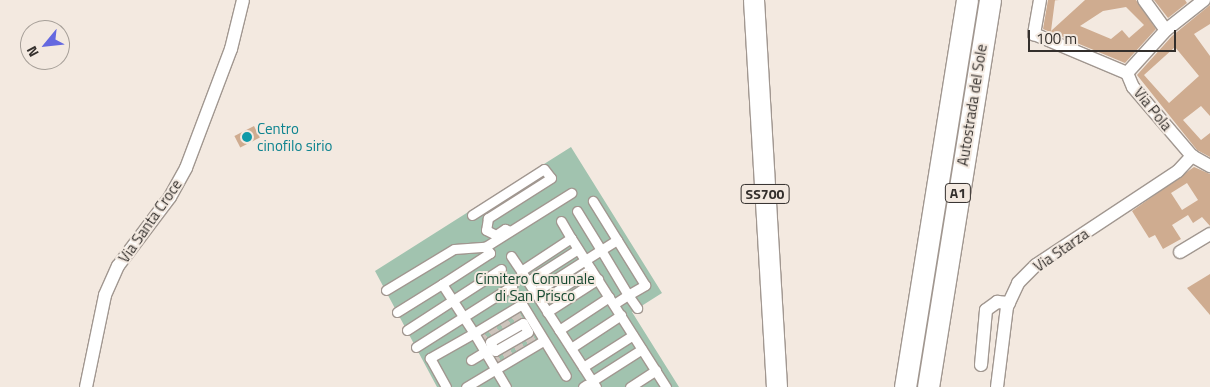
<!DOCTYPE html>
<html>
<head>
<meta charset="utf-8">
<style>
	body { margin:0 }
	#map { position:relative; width:1210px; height:387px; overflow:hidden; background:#f3e9e0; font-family:"Titillium Web",sans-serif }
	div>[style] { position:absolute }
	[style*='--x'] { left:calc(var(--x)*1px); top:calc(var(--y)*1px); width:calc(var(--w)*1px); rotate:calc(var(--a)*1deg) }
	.green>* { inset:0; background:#a1c3af }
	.building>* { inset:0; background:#cfac90; transform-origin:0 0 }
	.pedestrian-tunnel>* { height:9px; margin-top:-4.5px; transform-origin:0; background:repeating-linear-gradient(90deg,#cdc4bc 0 9px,transparent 0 13.5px) }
	.roads { filter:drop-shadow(1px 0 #a19790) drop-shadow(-1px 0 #a19790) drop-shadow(0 1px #a19790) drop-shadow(0 -1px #a19790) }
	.pedestrian>* { height:9px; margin:-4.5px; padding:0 4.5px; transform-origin:4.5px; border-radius:4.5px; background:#fff }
	.minor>* { height:12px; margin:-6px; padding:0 6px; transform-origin:6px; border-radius:6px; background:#fff }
	.trunk>* { height:20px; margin:-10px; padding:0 10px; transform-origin:10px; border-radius:10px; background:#fff }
	.motorway>* { height:21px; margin:-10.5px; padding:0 10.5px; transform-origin:10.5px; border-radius:10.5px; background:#fff }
	.dots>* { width:14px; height:14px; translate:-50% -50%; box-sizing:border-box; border:2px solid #f3e9e0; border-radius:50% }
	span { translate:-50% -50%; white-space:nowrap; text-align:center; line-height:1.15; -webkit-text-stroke:4px #f3e9e0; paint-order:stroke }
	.shield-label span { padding:1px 4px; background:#f3e9e0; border:1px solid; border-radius:4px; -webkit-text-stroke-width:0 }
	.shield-label { font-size:14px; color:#332f2c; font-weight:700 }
	.street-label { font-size:15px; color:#332f2c }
	.culture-label { font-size:15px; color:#0d838f }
	.left { translate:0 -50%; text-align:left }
	.park-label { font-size:15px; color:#154830 }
	.north { position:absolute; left:20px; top:20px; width:50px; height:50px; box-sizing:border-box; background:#f3e9e0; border:1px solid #a69f98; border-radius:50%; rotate:242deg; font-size:14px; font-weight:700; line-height:20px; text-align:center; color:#332f2c }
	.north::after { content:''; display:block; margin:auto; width:18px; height:22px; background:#6468e0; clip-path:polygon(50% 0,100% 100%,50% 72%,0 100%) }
	.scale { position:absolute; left:1028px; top:30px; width:148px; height:22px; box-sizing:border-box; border:2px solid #332f2c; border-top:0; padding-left:6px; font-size:15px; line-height:18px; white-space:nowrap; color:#332f2c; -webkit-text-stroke:4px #f3e9e0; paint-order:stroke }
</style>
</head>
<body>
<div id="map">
	<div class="green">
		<i style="clip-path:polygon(571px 147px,662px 293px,632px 312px,679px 387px,437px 387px,375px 271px)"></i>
	</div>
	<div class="building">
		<i style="clip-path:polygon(evenodd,1048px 0,1055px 0,1051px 31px,1085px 0,1136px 0,1156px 29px,1125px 63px,1043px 29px,1048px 0,1126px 7px,1144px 25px,1129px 38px,1122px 30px,1111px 39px,1080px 26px,1103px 11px,1126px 7px)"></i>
		<i style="clip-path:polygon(1154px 0,1185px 0,1187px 3px,1168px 18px)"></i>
		<i style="clip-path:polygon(evenodd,1210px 5px,1210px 24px,1194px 34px,1210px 56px,1210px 116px,1201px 106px,1183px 120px,1201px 140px,1210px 133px,1210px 157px,1197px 150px,1137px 75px,1172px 36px,1210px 5px,1175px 47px,1199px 76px,1169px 103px,1144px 75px,1175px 47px)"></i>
		<i style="left:254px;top:126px;width:13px;height:22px;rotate:63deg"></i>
		<i style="clip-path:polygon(evenodd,1194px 167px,1210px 174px,1210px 226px,1202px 217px,1193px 223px,1188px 215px,1172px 225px,1181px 239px,1163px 249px,1155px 235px,1149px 238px,1132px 211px,1194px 167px,1187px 183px,1198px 200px,1182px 210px,1171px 193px,1187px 183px)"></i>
		<i style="clip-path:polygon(1210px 274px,1210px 315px,1187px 288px)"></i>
	</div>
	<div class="pedestrian-tunnel">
		<i style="--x:479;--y:341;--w:56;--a:-30.3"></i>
		<i style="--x:491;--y:361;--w:56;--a:-30.3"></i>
	</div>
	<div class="roads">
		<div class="pedestrian">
			<i style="--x:577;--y:211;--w:46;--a:58.4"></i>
			<i style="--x:601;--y:250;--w:19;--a:-32"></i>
			<i style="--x:472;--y:215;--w:85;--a:-32.6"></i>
			<i style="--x:544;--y:169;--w:11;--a:52"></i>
			<i style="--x:551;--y:178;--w:75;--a:147.6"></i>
			<i style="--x:488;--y:218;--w:12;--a:99"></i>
			<i style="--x:486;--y:230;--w:11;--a:27"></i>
			<i style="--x:496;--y:235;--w:11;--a:-34"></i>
			<i style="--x:505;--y:229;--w:5;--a:22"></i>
			<i style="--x:561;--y:221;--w:20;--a:60"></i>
			<i style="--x:511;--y:256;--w:18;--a:56"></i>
			<i style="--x:528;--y:281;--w:59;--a:-32.6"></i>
			<i style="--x:442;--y:284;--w:57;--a:-32.9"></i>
			<i style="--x:490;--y:253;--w:8;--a:-130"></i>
			<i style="--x:485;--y:247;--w:102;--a:-32.1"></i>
			<i style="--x:386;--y:290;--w:79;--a:-31.1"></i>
			<i style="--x:454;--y:249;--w:31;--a:-4"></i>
			<i style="--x:535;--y:292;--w:78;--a:-32.5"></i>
			<i style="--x:601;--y:250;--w:52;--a:59"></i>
			<i style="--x:628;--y:295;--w:20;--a:-30"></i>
			<i style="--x:645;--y:285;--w:99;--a:-121.8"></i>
			<i style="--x:541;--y:301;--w:59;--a:-32.6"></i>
			<i style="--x:614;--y:304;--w:17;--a:-33"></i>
			<i style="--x:628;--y:295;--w:16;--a:55"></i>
			<i style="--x:397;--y:312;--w:53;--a:-31.9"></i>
			<i style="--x:442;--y:284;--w:59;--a:56.9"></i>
			<i style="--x:474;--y:333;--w:51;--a:150.4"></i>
			<i style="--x:430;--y:358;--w:33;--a:61"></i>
			<i style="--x:547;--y:312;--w:61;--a:-32.9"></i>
			<i style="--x:523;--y:323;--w:10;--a:61"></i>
			<i style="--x:528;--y:332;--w:38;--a:150"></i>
			<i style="--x:495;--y:351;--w:10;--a:-119"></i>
			<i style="--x:490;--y:342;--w:38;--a:-30"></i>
			<i style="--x:407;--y:330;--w:112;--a:-33"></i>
			<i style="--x:559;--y:330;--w:60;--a:-33.4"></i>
			<i style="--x:416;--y:347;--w:114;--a:-32.4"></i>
			<i style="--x:571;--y:348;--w:60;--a:-33.4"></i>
			<i style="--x:471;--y:360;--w:21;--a:-31"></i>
			<i style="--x:583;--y:367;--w:59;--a:-32.6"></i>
			<i style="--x:592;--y:381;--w:59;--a:-32.6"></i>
			<i style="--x:466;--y:387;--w:90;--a:-30.9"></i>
			<i style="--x:506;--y:387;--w:63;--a:-120.7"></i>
			<i style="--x:474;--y:333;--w:56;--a:-31.1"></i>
			<i style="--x:522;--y:304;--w:84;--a:58.6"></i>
			<i style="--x:583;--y:387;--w:4;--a:-34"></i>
			<i style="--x:596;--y:387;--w:138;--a:-122.9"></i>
			<i style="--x:521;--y:271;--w:60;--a:-33.4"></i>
			<i style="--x:571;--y:238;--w:177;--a:57.5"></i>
			<i style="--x:630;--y:387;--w:31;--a:-33"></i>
		</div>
		<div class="minor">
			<i style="--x:1040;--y:0;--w:35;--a:100"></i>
			<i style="--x:1034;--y:34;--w:101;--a:22.8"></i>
			<i style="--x:1144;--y:0;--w:37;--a:54"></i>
			<i style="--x:1204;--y:0;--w:48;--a:141.7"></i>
			<i style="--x:1166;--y:30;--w:58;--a:132.2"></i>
			<i style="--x:1127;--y:73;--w:15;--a:67"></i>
			<i style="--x:1133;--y:87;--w:91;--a:49.5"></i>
			<i style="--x:1192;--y:156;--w:21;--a:29"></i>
			<i style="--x:1180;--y:252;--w:35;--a:-31"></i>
			<i style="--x:981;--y:365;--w:55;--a:-84.8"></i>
			<i style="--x:986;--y:310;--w:14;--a:-36"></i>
			<i style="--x:997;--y:302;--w:12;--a:5"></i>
			<i style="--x:86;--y:387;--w:94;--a:-78.3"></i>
			<i style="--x:105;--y:295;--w:32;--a:-66"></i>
			<i style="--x:118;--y:266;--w:86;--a:-53"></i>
			<i style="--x:170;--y:197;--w:33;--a:-61"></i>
			<i style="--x:186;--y:168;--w:127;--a:-69.3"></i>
			<i style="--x:231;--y:49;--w:50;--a:-76.2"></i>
			<i style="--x:997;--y:387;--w:81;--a:-82.9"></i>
			<i style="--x:1007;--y:307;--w:26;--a:-65"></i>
			<i style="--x:1018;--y:283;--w:25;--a:-45"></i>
			<i style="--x:1036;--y:265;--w:170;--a:-33.5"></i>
			<i style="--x:1178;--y:171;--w:21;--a:-47"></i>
		</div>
		<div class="trunk">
			<i style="--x:754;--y:0;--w:388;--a:86.6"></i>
		</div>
		<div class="motorway">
			<i style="--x:905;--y:387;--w:392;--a:-80.9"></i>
			<i style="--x:928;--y:387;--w:392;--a:-80.9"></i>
		</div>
	</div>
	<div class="dots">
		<i style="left:247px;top:137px;background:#0f9aa8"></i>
	</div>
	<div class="shield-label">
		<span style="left:958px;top:193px">A1</span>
		<span style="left:765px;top:194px">SS700</span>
	</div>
	<div class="street-label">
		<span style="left:972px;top:105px;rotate:-81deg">Autostrada del Sole</span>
		<span style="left:1153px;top:109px;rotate:51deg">Via Pola</span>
		<span style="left:150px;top:221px;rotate:-55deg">Via Santa Croce</span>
		<span style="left:1061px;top:250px;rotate:-35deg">Via Starza</span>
	</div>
	<div class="culture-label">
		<span class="left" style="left:257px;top:137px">Centro<br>cinofilo sirio</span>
	</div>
	<div class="park-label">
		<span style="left:535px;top:287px">Cimitero Comunale<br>di San Prisco</span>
	</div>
	<div class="north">N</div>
	<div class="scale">100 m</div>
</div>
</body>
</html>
